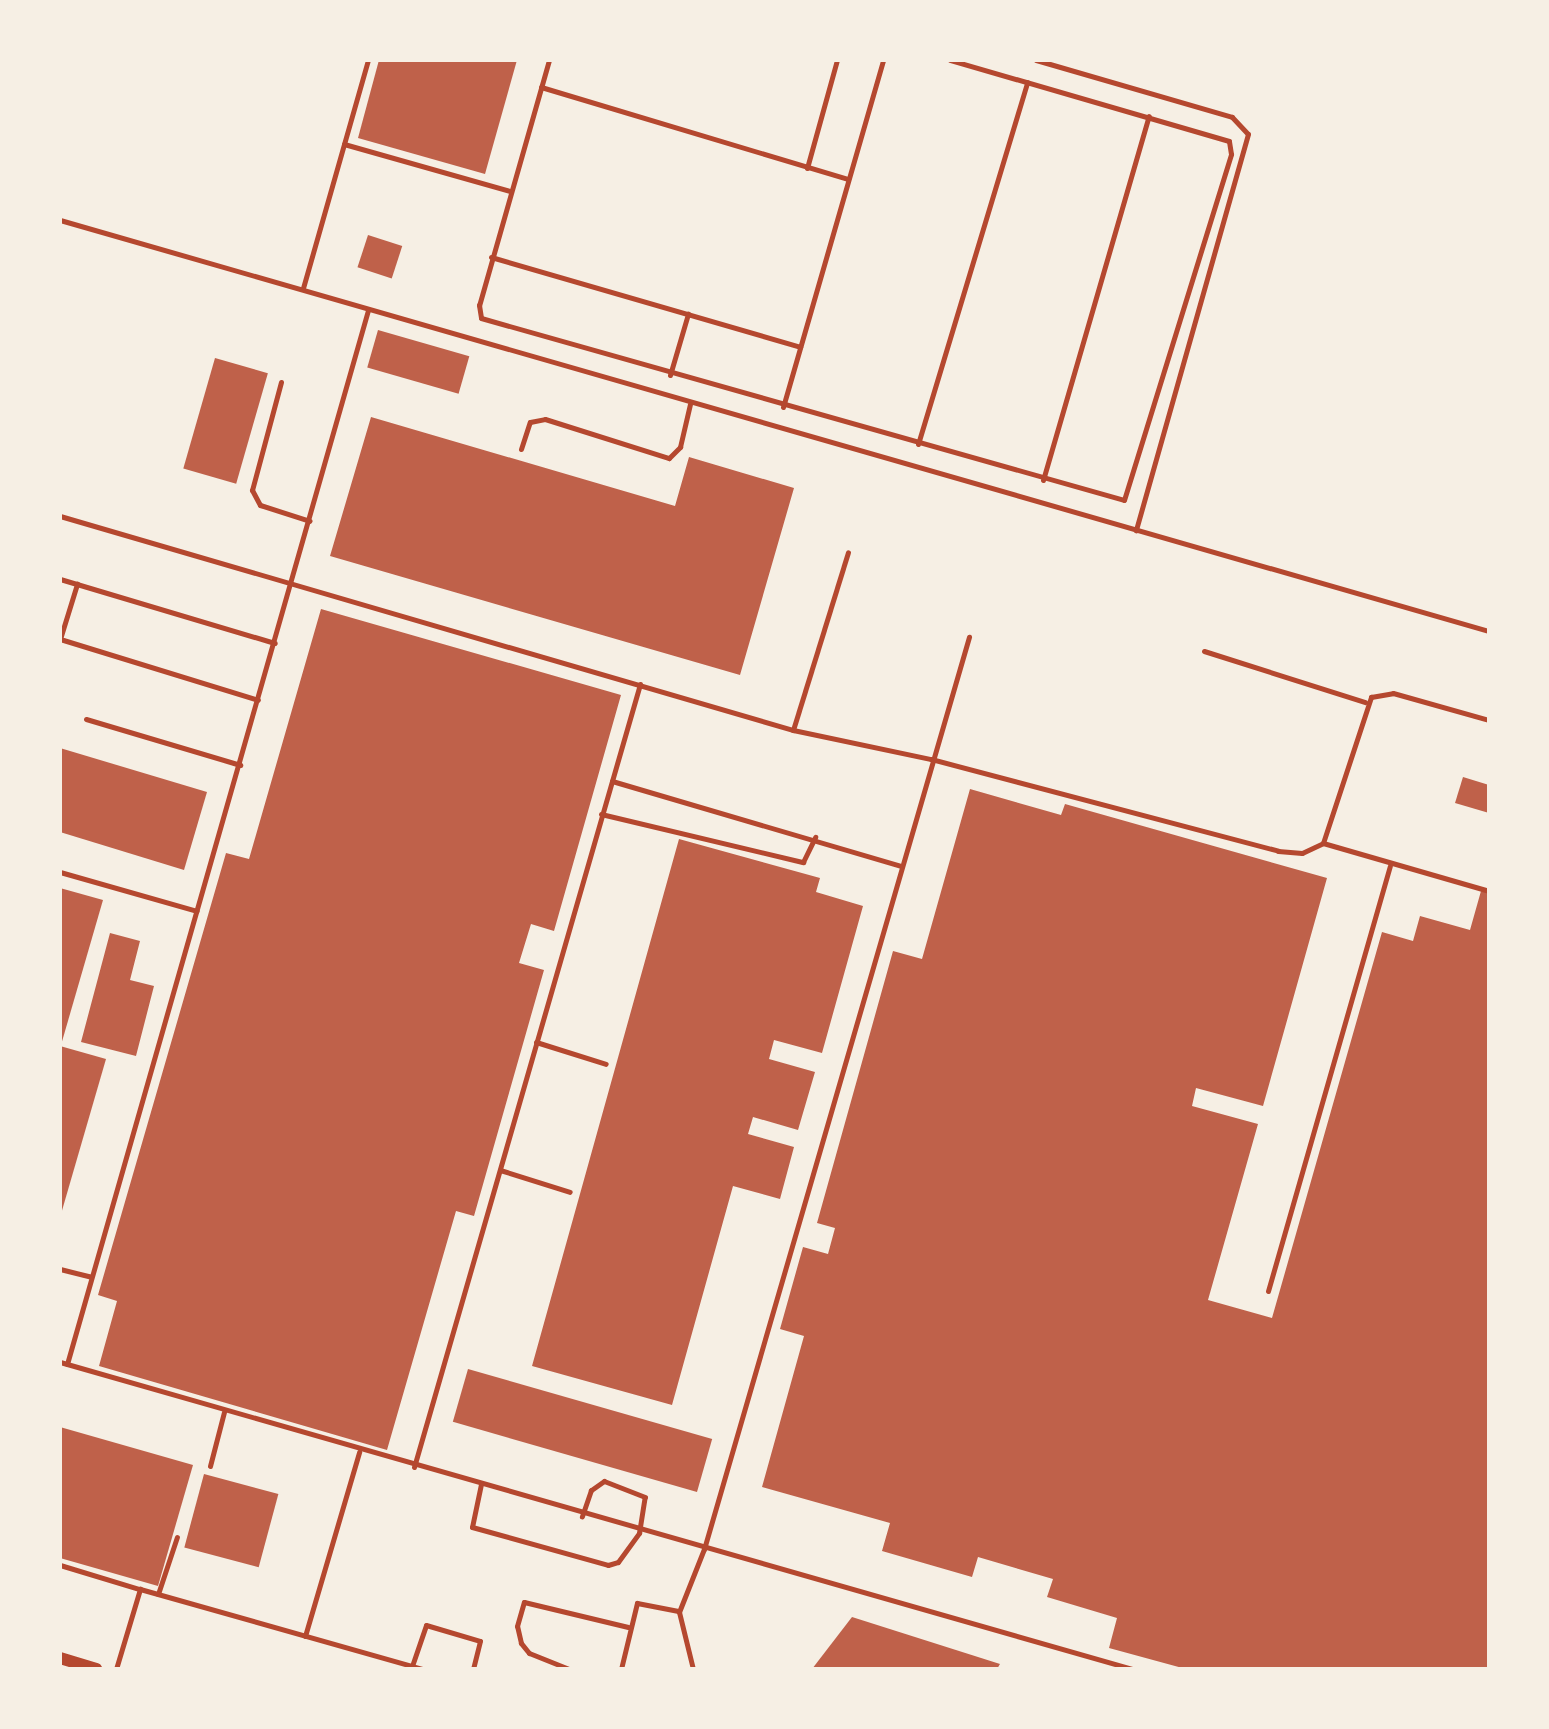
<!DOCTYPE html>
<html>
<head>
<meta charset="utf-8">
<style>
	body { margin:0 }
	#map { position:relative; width:1549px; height:1729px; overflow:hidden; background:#f6efe4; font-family:"Noto Serif",serif }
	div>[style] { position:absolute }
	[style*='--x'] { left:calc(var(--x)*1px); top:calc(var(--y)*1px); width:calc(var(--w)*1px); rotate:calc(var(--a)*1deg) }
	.building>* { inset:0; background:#bf614a; transform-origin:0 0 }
	.service>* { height:5px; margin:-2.5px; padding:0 2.5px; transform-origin:2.5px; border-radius:2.5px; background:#b5482f }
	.tertiary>* { height:12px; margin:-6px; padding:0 6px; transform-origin:6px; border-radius:6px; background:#b5482f }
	span { translate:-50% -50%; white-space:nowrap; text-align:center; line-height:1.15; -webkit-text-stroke:10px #f6efe4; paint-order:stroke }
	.frame { position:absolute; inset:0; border:62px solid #f6efe4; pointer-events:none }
</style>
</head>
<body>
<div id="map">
	<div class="building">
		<i style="clip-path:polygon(379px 60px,517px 60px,485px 174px,358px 138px)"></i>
		<i style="left:368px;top:235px;width:36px;height:34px;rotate:18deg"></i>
		<i style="left:378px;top:330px;width:95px;height:39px;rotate:16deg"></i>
		<i style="left:215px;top:358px;width:55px;height:115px;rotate:16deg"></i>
		<i style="clip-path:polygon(371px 417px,675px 506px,689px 457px,794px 488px,740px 675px,330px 556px)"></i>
		<i style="clip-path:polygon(321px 609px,621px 695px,554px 931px,531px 924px,519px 963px,544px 970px,474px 1216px,456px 1211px,387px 1450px,99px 1366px,117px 1301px,98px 1295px,226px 853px,249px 859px)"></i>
		<i style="clip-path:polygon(60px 748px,207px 792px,184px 870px,60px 832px)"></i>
		<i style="clip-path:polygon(1463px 777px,1489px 785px,1489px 813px,1455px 803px)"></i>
		<i style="clip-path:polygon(970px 789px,1061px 815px,1065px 804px,1327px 878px,1263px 1106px,1196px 1088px,1192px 1106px,1258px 1124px,1208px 1300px,1272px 1318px,1382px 932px,1413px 941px,1420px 916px,1470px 930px,1481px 891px,1489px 893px,1489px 1669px,1186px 1669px,1109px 1648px,1117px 1618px,1047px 1597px,1053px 1579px,978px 1557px,972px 1577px,882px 1551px,890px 1523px,762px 1487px,804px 1336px,780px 1329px,803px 1247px,828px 1254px,835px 1228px,817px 1223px,893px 951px,922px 959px)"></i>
		<i style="clip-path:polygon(679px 839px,820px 878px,816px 892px,863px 906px,822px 1053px,774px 1040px,769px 1059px,815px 1072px,798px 1130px,753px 1117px,748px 1134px,794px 1147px,780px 1199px,733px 1186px,672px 1405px,532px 1366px)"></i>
		<i style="clip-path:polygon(60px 888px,103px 900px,61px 1045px,60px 1045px)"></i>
		<i style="clip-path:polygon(110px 933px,140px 941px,130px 980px,154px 986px,136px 1056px,81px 1042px)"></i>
		<i style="clip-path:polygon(60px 1046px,106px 1059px,61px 1214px,60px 1214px)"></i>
		<i style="left:468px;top:1369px;width:254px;height:55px;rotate:16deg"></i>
		<i style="clip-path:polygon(60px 1427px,193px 1465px,158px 1586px,60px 1558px)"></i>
		<i style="left:204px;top:1474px;width:77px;height:76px;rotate:15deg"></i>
		<i style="clip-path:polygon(852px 1617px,1000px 1664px,997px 1669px,812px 1669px)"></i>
	</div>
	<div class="service">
		<i style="--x:549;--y:60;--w:255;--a:105.9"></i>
		<i style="--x:479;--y:305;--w:13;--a:81"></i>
		<i style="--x:481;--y:318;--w:668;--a:15.8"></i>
		<i style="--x:1124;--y:500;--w:362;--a:-72.8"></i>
		<i style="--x:1231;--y:154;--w:13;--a:-99"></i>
		<i style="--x:1229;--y:141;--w:291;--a:-163.8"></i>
		<i style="--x:1036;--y:60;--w:204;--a:16.2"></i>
		<i style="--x:1232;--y:117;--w:23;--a:47"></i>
		<i style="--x:1248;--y:134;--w:412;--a:105.8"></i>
		<i style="--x:541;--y:87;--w:320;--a:16.7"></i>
		<i style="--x:344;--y:144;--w:173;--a:15.8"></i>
		<i style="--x:807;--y:168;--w:112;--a:-74.5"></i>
		<i style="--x:60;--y:220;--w:1487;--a:16.05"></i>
		<i style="--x:491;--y:257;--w:322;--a:16.2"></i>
		<i style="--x:303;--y:288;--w:237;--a:-74.1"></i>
		<i style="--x:670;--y:375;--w:64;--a:-73.6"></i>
		<i style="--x:281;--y:382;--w:112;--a:105"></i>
		<i style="--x:252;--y:490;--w:17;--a:62"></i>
		<i style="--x:260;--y:505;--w:52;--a:17.7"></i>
		<i style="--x:783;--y:407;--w:361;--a:-73.9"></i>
		<i style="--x:918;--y:444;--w:378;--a:-73.2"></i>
		<i style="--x:521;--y:449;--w:28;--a:-72"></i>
		<i style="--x:530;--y:422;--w:15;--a:-11"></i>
		<i style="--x:545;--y:419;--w:130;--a:17.5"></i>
		<i style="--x:669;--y:458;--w:16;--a:-45"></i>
		<i style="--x:680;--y:447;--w:44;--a:-76.9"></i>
		<i style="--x:1043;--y:480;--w:379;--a:-73.8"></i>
		<i style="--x:60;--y:516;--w:764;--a:16.28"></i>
		<i style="--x:793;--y:730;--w:141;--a:11.9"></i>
		<i style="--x:931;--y:759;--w:359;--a:14.8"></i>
		<i style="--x:1278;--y:851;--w:24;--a:5"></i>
		<i style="--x:1302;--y:853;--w:23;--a:-25"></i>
		<i style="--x:1323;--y:843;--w:173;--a:16.1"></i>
		<i style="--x:60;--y:579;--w:224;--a:16.6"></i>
		<i style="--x:60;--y:639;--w:207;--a:17.1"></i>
		<i style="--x:60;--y:639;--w:58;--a:-72.8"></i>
		<i style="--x:1204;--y:651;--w:169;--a:17.6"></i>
		<i style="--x:86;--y:719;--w:161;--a:16.6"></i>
		<i style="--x:793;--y:730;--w:186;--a:-72.8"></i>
		<i style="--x:612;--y:781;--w:300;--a:16.4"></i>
		<i style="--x:601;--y:814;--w:208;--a:13.4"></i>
		<i style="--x:803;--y:862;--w:28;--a:-64"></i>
		<i style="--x:1323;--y:843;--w:154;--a:-71.8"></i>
		<i style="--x:1371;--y:697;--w:22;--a:-10"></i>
		<i style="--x:1393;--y:693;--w:100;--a:15.7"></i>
		<i style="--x:60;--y:872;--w:142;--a:15.9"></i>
		<i style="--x:536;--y:1042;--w:73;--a:17.4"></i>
		<i style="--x:500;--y:1170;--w:73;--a:17.4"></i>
		<i style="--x:60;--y:1269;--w:32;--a:14"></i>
		<i style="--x:1268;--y:1291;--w:442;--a:-74"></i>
		<i style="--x:60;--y:1362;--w:1115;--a:15.98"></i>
		<i style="--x:67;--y:1364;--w:1096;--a:-74.06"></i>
		<i style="--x:210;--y:1466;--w:56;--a:-75.5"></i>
		<i style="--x:414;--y:1467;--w:815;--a:-73.9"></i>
		<i style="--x:481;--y:1484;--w:44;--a:101.8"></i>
		<i style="--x:472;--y:1527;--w:141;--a:15.6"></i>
		<i style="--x:608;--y:1565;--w:10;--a:-17"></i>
		<i style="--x:618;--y:1562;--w:36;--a:-54"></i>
		<i style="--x:639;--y:1533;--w:36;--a:-81"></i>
		<i style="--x:645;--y:1497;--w:44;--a:-158.7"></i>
		<i style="--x:604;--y:1481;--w:16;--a:145"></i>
		<i style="--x:591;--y:1490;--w:28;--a:109"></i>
		<i style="--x:60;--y:1565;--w:83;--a:16.9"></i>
		<i style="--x:158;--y:1594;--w:60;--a:-71.6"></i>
		<i style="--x:305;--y:1636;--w:192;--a:-73.6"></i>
		<i style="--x:412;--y:1666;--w:43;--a:-71.1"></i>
		<i style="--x:426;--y:1625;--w:56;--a:16.5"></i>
		<i style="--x:480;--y:1641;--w:29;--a:104"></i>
		<i style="--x:116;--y:1669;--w:84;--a:-73.3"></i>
		<i style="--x:140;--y:1589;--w:294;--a:15.8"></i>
		<i style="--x:569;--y:1669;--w:43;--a:-158.2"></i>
		<i style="--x:529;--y:1653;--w:13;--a:-129"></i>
		<i style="--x:521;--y:1643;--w:17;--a:-103"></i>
		<i style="--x:517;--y:1626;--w:25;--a:-74"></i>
		<i style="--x:524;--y:1602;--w:107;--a:13.5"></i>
		<i style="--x:621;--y:1669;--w:68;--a:-76.4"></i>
		<i style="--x:637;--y:1603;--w:42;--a:11"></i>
		<i style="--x:693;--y:1669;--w:59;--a:-103.8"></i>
		<i style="--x:679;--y:1612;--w:68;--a:-68.4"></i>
		<i style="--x:704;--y:1549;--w:950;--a:-73.8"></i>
	</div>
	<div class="tertiary">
		<i style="--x:60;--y:1658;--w:38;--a:17"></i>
	</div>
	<div class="frame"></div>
</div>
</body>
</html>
